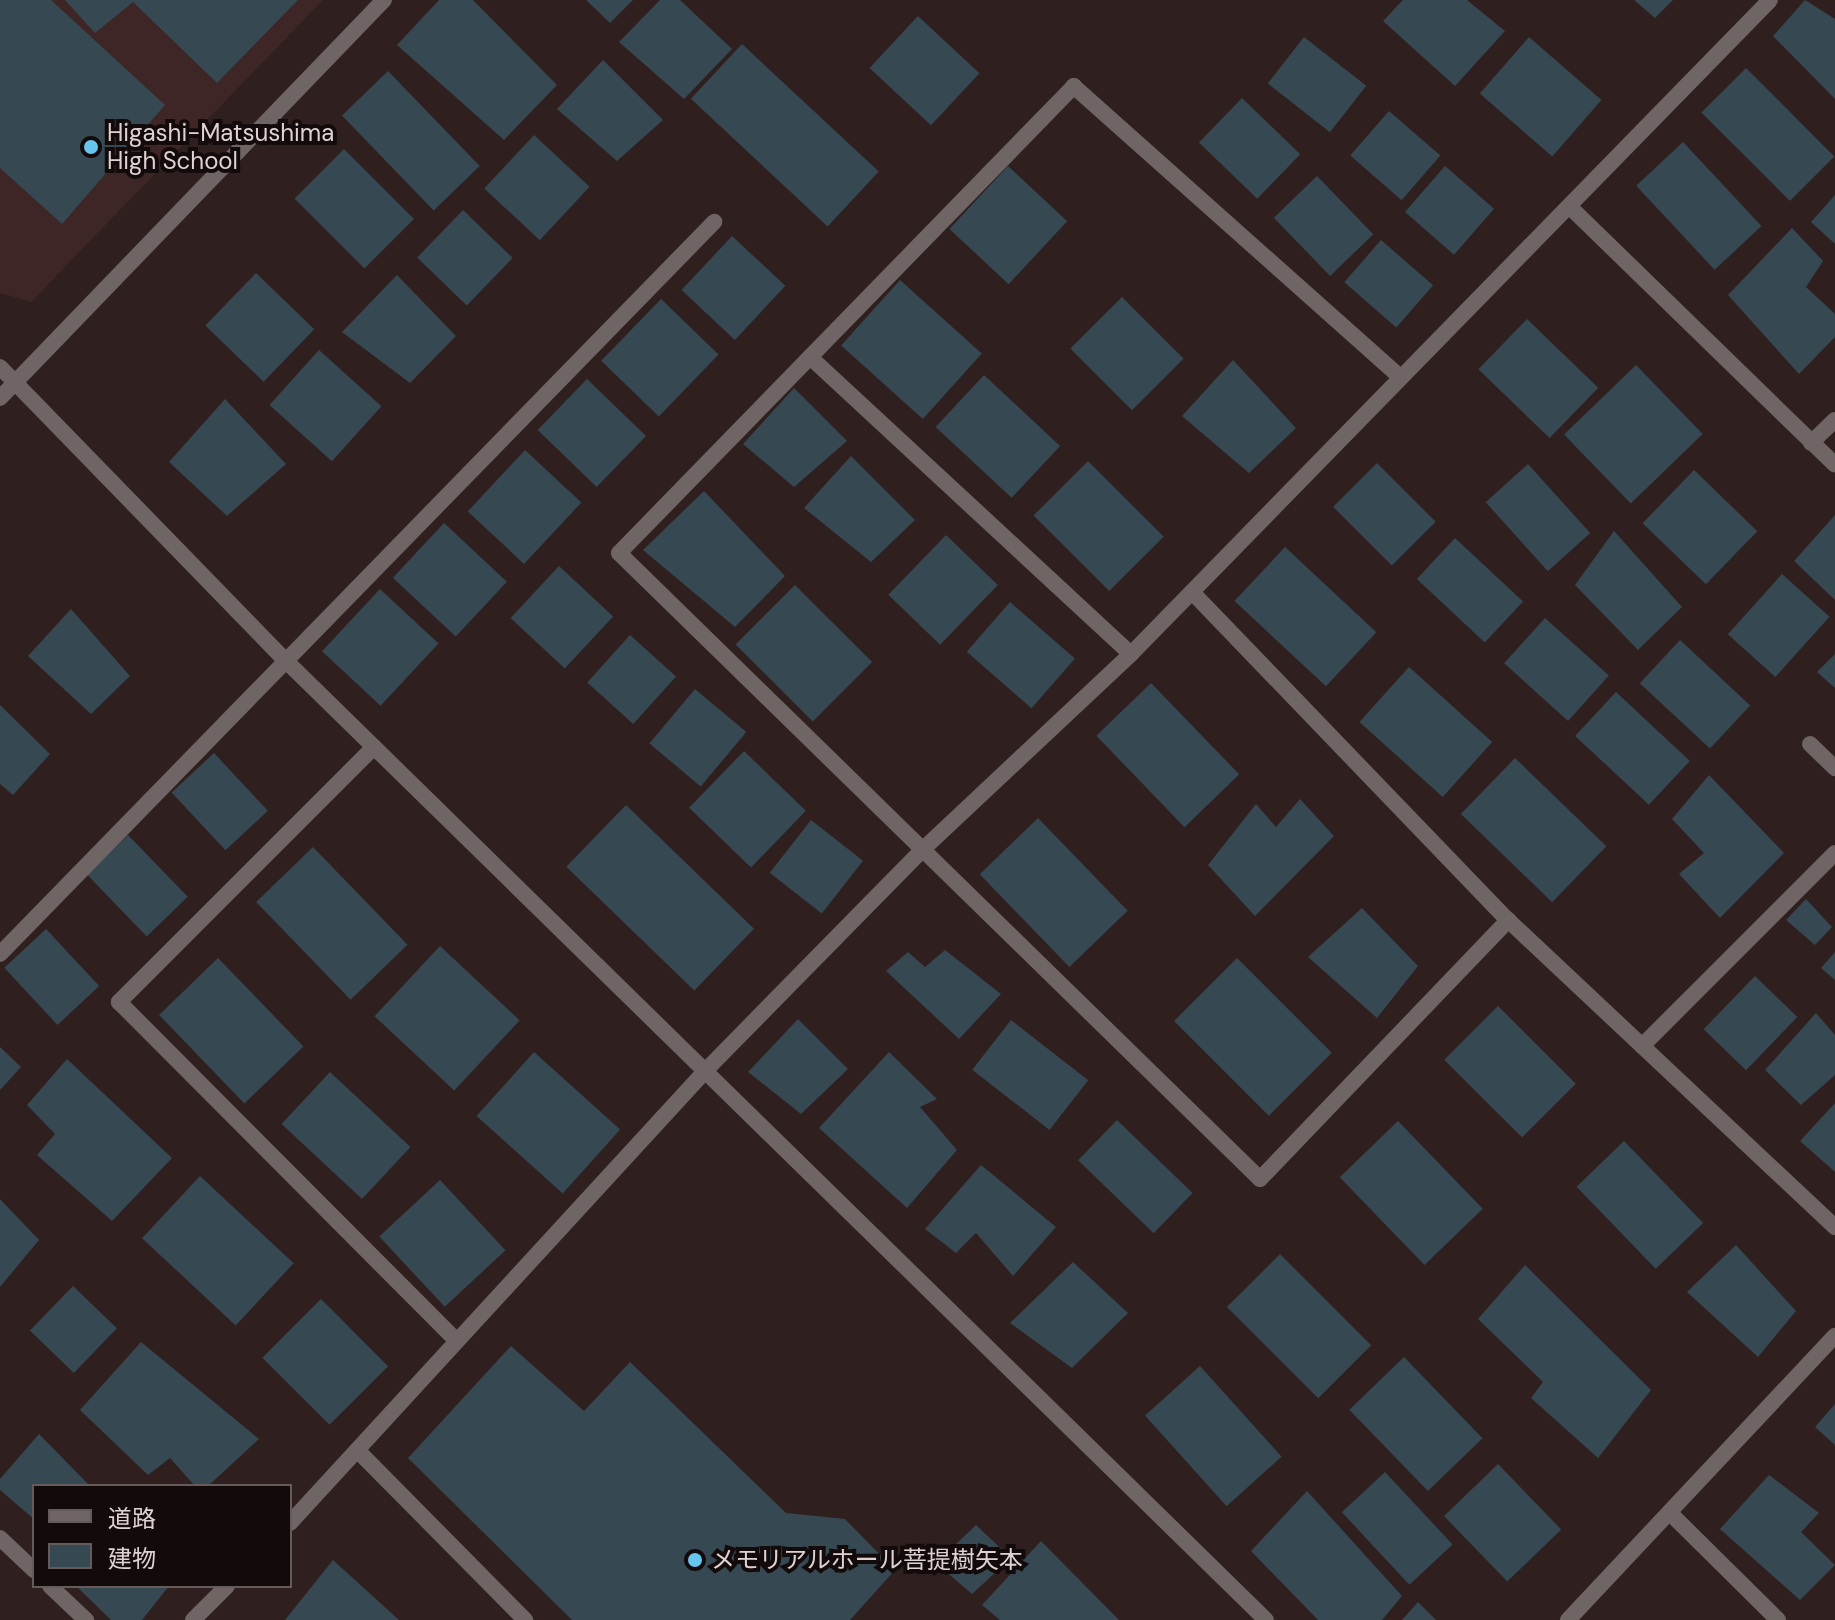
<!DOCTYPE html>
<html>
<head>
<meta charset="utf-8">
<style>
	body { margin:0 }
	#map { position:relative; width:1835px; height:1620px; overflow:hidden; background:#301f1f; font-family:"DM Sans","Noto Sans JP",sans-serif }
	div>[style] { position:absolute }
	[style*='--x'] { left:calc(var(--x)*1px); top:calc(var(--y)*1px); width:calc(var(--w)*1px); rotate:calc(var(--a)*1deg) }
	.built>* { inset:0; background:#3e2626 }
	.building>* { inset:0; background:#364851; transform-origin:0 0 }
	.minor>* { height:16px; margin:-8px; padding:0 8px; transform-origin:8px; border-radius:8px; background:#6f6565 }
	.tertiary>* { height:16px; margin:-8px; padding:0 8px; transform-origin:8px; border-radius:8px; background:#6f6565 }
	.dots>* { width:22px; height:22px; translate:-50% -50%; box-sizing:border-box; border:4px solid #130b0b; border-radius:50% }
	span { translate:-50% -50%; white-space:nowrap; text-align:center; line-height:1.15; -webkit-text-stroke:8px #130b0b; paint-order:stroke }
	.poi-label { font-size:24px; color:#dfd3d2 }
	.left { translate:0 -50%; text-align:left }
	.legend { position:absolute; left:32px; top:1484px; width:260px; height:104px; box-sizing:border-box; background:#130b0b; border:2px solid #655b5b; margin:0; padding:10px 14px; list-style:none; font-size:24px; color:#dfd3d2 }
	.legend li { display:flex; align-items:center; gap:16px; height:40px }
	.legend b { width:40px; border:2px solid #655b5b }
</style>
</head>
<body>
<div id="map">
	<div class="built">
		<i style="clip-path:polygon(0 0,323px 0,31px 302px,0 293px)"></i>
	</div>
	<div class="building">
		<i style="clip-path:polygon(0 0,51px 0,165px 105px,62px 224px,0 168px)"></i>
		<i style="clip-path:polygon(65px 0,298px 0,217px 83px,133px 2px,95px 33px)"></i>
		<i style="clip-path:polygon(439px 0,473px 0,557px 85px,504px 140px,397px 45px)"></i>
		<i style="clip-path:polygon(586px 0,633px 0,610px 23px)"></i>
		<i style="clip-path:polygon(660px 0,680px 0,732px 49px,684px 99px,619px 42px)"></i>
		<i style="clip-path:polygon(1403px 0,1467px 0,1505px 31px,1455px 86px,1383px 21px)"></i>
		<i style="clip-path:polygon(1634px 0,1673px 0,1655px 18px)"></i>
		<i style="clip-path:polygon(1805px 0,1835px 19px,1835px 99px,1773px 36px)"></i>
		<i style="left:918px;top:16px;width:84px;height:71px;rotate:43deg"></i>
		<i style="left:1304px;top:37px;width:79px;height:59px;rotate:38deg"></i>
		<i style="left:1529px;top:37px;width:96px;height:75px;rotate:41deg"></i>
		<i style="left:742px;top:44px;width:187px;height:75px;rotate:43deg"></i>
		<i style="clip-path:polygon(603px 60px,663px 120px,617px 161px,557px 109px)"></i>
		<i style="left:1746px;top:68px;width:125px;height:63px;rotate:45deg"></i>
		<i style="left:388px;top:71px;width:132px;height:64px;rotate:46deg"></i>
		<i style="left:1242px;top:98px;width:81px;height:62px;rotate:44deg"></i>
		<i style="left:1389px;top:111px;width:68px;height:59px;rotate:41deg"></i>
		<i style="left:534px;top:135px;width:76px;height:73px;rotate:43deg"></i>
		<i style="left:1683px;top:142px;width:115px;height:64px;rotate:47deg"></i>
		<i style="left:344px;top:149px;width:99px;height:70px;rotate:45deg"></i>
		<i style="left:1008px;top:166px;width:81px;height:86px;rotate:43deg"></i>
		<i style="left:1445px;top:166px;width:65px;height:61px;rotate:41deg"></i>
		<i style="left:1317px;top:176px;width:81px;height:60px;rotate:46deg"></i>
		<i style="clip-path:polygon(1835px 195px,1835px 244px,1811px 222px)"></i>
		<i style="left:463px;top:210px;width:69px;height:66px;rotate:44deg"></i>
		<i style="clip-path:polygon(1792px 228px,1823px 261px,1806px 287px,1835px 314px,1835px 337px,1799px 374px,1728px 295px)"></i>
		<i style="left:732px;top:236px;width:73px;height:74px;rotate:43deg"></i>
		<i style="left:1381px;top:240px;width:69px;height:56px;rotate:41deg"></i>
		<i style="left:256px;top:273px;width:81px;height:73px;rotate:44deg"></i>
		<i style="clip-path:polygon(397px 275px,456px 336px,410px 383px,342px 332px)"></i>
		<i style="left:900px;top:280px;width:110px;height:88px;rotate:42deg"></i>
		<i style="left:1122px;top:297px;width:87px;height:73px;rotate:45deg"></i>
		<i style="left:661px;top:299px;width:80px;height:86px;rotate:44deg"></i>
		<i style="left:1527px;top:319px;width:99px;height:70px;rotate:44deg"></i>
		<i style="left:319px;top:350px;width:84px;height:74px;rotate:42deg"></i>
		<i style="clip-path:polygon(1233px 360px,1296px 428px,1249px 473px,1182px 416px)"></i>
		<i style="left:1636px;top:365px;width:96px;height:100px;rotate:46deg"></i>
		<i style="left:984px;top:375px;width:104px;height:71px;rotate:43deg"></i>
		<i style="left:587px;top:379px;width:82px;height:71px;rotate:44deg"></i>
		<i style="clip-path:polygon(794px 388px,847px 441px,794px 487px,743px 444px)"></i>
		<i style="clip-path:polygon(225px 399px,286px 464px,227px 516px,169px 462px)"></i>
		<i style="left:525px;top:450px;width:77px;height:84px;rotate:43deg"></i>
		<i style="clip-path:polygon(851px 456px,915px 520px,871px 562px,804px 508px)"></i>
		<i style="left:1088px;top:461px;width:107px;height:77px;rotate:45deg"></i>
		<i style="left:1377px;top:463px;width:83px;height:62px;rotate:45deg"></i>
		<i style="left:1528px;top:464px;width:93px;height:57px;rotate:48deg"></i>
		<i style="left:1694px;top:470px;width:88px;height:74px;rotate:44deg"></i>
		<i style="clip-path:polygon(704px 491px,785px 576px,735px 627px,643px 550px)"></i>
		<i style="clip-path:polygon(1835px 515px,1835px 600px,1794px 561px)"></i>
		<i style="left:444px;top:523px;width:86px;height:75px;rotate:43deg"></i>
		<i style="clip-path:polygon(1614px 531px,1682px 607px,1638px 650px,1575px 585px)"></i>
		<i style="left:946px;top:535px;width:72px;height:83px;rotate:44deg"></i>
		<i style="left:1455px;top:538px;width:93px;height:56px;rotate:43deg"></i>
		<i style="left:1285px;top:547px;width:125px;height:74px;rotate:43deg"></i>
		<i style="left:559px;top:566px;width:74px;height:71px;rotate:43deg"></i>
		<i style="left:1782px;top:574px;width:64px;height:81px;rotate:42deg"></i>
		<i style="left:795px;top:585px;width:109px;height:84px;rotate:45deg"></i>
		<i style="left:380px;top:589px;width:80px;height:85px;rotate:43deg"></i>
		<i style="left:1010px;top:602px;width:86px;height:66px;rotate:41deg"></i>
		<i style="clip-path:polygon(71px 609px,130px 676px,91px 714px,28px 656px)"></i>
		<i style="left:1545px;top:618px;width:86px;height:61px;rotate:42deg"></i>
		<i style="left:630px;top:635px;width:62px;height:64px;rotate:42deg"></i>
		<i style="left:1680px;top:640px;width:96px;height:59px;rotate:43deg"></i>
		<i style="clip-path:polygon(1835px 654px,1835px 688px,1817px 672px)"></i>
		<i style="left:1409px;top:667px;width:112px;height:74px;rotate:42deg"></i>
		<i style="left:1151px;top:683px;width:127px;height:76px;rotate:46deg"></i>
		<i style="left:695px;top:689px;width:67px;height:71px;rotate:40deg"></i>
		<i style="left:1616px;top:692px;width:101px;height:60px;rotate:43deg"></i>
		<i style="clip-path:polygon(0 705px,50px 754px,13px 795px,0 784px)"></i>
		<i style="left:744px;top:751px;width:86px;height:79px;rotate:44deg"></i>
		<i style="left:214px;top:753px;width:79px;height:58px;rotate:47deg"></i>
		<i style="left:1515px;top:758px;width:127px;height:78px;rotate:44deg"></i>
		<i style="clip-path:polygon(1709px 775px,1784px 853px,1720px 918px,1679px 874px,1704px 853px,1672px 819px)"></i>
		<i style="clip-path:polygon(1300px 799px,1334px 836px,1255px 916px,1208px 865px,1256px 804px,1276px 827px)"></i>
		<i style="left:626px;top:805px;width:178px;height:86px;rotate:44deg"></i>
		<i style="left:1038px;top:818px;width:129px;height:81px;rotate:46deg"></i>
		<i style="left:811px;top:820px;width:66px;height:67px;rotate:38deg"></i>
		<i style="left:128px;top:835px;width:86px;height:57px;rotate:46deg"></i>
		<i style="left:313px;top:847px;width:136px;height:79px;rotate:46deg"></i>
		<i style="clip-path:polygon(1806px 899px,1832px 927px,1815px 945px,1786px 920px)"></i>
		<i style="clip-path:polygon(1362px 908px,1418px 966px,1377px 1018px,1308px 957px)"></i>
		<i style="left:46px;top:929px;width:78px;height:57px;rotate:47deg"></i>
		<i style="left:440px;top:946px;width:109px;height:96px;rotate:43deg"></i>
		<i style="clip-path:polygon(945px 950px,1001px 994px,959px 1039px,886px 971px,908px 952px,925px 967px)"></i>
		<i style="clip-path:polygon(1835px 952px,1835px 980px,1821px 968px)"></i>
		<i style="left:218px;top:958px;width:123px;height:82px;rotate:46deg"></i>
		<i style="left:1237px;top:958px;width:134px;height:89px;rotate:45deg"></i>
		<i style="left:1755px;top:976px;width:59px;height:74px;rotate:44deg"></i>
		<i style="left:1498px;top:1006px;width:110px;height:76px;rotate:45deg"></i>
		<i style="clip-path:polygon(1816px 1013px,1835px 1035px,1835px 1075px,1801px 1105px,1765px 1070px)"></i>
		<i style="clip-path:polygon(798px 1019px,848px 1069px,801px 1114px,748px 1072px)"></i>
		<i style="left:1011px;top:1020px;width:98px;height:63px;rotate:38deg"></i>
		<i style="clip-path:polygon(0 1047px,21px 1067px,0 1090px)"></i>
		<i style="left:534px;top:1052px;width:116px;height:86px;rotate:42deg"></i>
		<i style="clip-path:polygon(889px 1052px,937px 1099px,920px 1107px,957px 1150px,907px 1208px,819px 1128px)"></i>
		<i style="clip-path:polygon(67px 1059px,172px 1158px,112px 1221px,37px 1155px,55px 1134px,27px 1105px)"></i>
		<i style="left:330px;top:1072px;width:110px;height:71px;rotate:43deg"></i>
		<i style="clip-path:polygon(1835px 1103px,1835px 1172px,1800px 1141px)"></i>
		<i style="left:1117px;top:1120px;width:105px;height:56px;rotate:44deg"></i>
		<i style="left:1398px;top:1121px;width:122px;height:81px;rotate:46deg"></i>
		<i style="left:1624px;top:1141px;width:114px;height:66px;rotate:46deg"></i>
		<i style="clip-path:polygon(981px 1165px,1056px 1227px,1013px 1276px,976px 1233px,956px 1253px,925px 1229px)"></i>
		<i style="left:200px;top:1176px;width:128px;height:85px;rotate:43deg"></i>
		<i style="left:440px;top:1180px;width:96px;height:83px;rotate:47deg"></i>
		<i style="clip-path:polygon(0 1199px,39px 1240px,0 1287px)"></i>
		<i style="clip-path:polygon(1736px 1245px,1796px 1311px,1758px 1357px,1687px 1292px)"></i>
		<i style="left:1280px;top:1254px;width:129px;height:75px;rotate:45deg"></i>
		<i style="clip-path:polygon(1073px 1262px,1128px 1313px,1072px 1368px,1010px 1323px)"></i>
		<i style="clip-path:polygon(1525px 1265px,1651px 1390px,1598px 1458px,1531px 1398px,1543px 1382px,1478px 1319px)"></i>
		<i style="left:73px;top:1286px;width:61px;height:62px;rotate:44deg"></i>
		<i style="left:321px;top:1299px;width:95px;height:83px;rotate:45deg"></i>
		<i style="clip-path:polygon(141px 1342px,259px 1439px,208px 1486px,195px 1486px,170px 1458px,148px 1475px,80px 1410px)"></i>
		<i style="clip-path:polygon(511px 1346px,584px 1411px,630px 1362px,786px 1513px,845px 1519px,895px 1570px,850px 1620px,572px 1620px,408px 1458px)"></i>
		<i style="left:1404px;top:1357px;width:113px;height:76px;rotate:46deg"></i>
		<i style="left:1200px;top:1366px;width:122px;height:74px;rotate:48deg"></i>
		<i style="clip-path:polygon(1835px 1404px,1835px 1445px,1815px 1427px)"></i>
		<i style="clip-path:polygon(39px 1434px,90px 1486px,34px 1486px,34px 1519px,0 1490px,0 1479px)"></i>
		<i style="left:1498px;top:1464px;width:91px;height:75px;rotate:46deg"></i>
		<i style="left:1385px;top:1472px;width:99px;height:59px;rotate:47deg"></i>
		<i style="clip-path:polygon(1769px 1475px,1819px 1513px,1801px 1532px,1835px 1565px,1800px 1600px,1720px 1529px)"></i>
		<i style="clip-path:polygon(1307px 1491px,1402px 1596px,1382px 1620px,1318px 1620px,1251px 1551px)"></i>
		<i style="clip-path:polygon(976px 1525px,1011px 1558px,972px 1594px,936px 1563px)"></i>
		<i style="clip-path:polygon(1041px 1541px,1119px 1620px,1000px 1620px,982px 1605px)"></i>
		<i style="clip-path:polygon(333px 1560px,399px 1620px,285px 1620px)"></i>
		<i style="clip-path:polygon(76px 1586px,169px 1586px,142px 1620px,111px 1620px)"></i>
		<i style="clip-path:polygon(1418px 1602px,1436px 1620px,1402px 1620px)"></i>
	</div>
	<div class="minor">
		<i style="--x:1571;--y:208;--w:368;--a:44.2"></i>
		<i style="--x:810;--y:357;--w:437;--a:42.8"></i>
		<i style="--x:1399;--y:376;--w:436;--a:-138.3"></i>
		<i style="--x:1074;--y:86;--w:652;--a:134.25"></i>
		<i style="--x:619;--y:553;--w:896;--a:44.32"></i>
		<i style="--x:1260;--y:1179;--w:359;--a:-46.2"></i>
		<i style="--x:1811;--y:443;--w:33;--a:-44"></i>
		<i style="--x:1192;--y:592;--w:455;--a:46.1"></i>
		<i style="--x:1508;--y:920;--w:449;--a:43.2"></i>
		<i style="--x:1810;--y:744;--w:35;--a:44"></i>
		<i style="--x:374;--y:747;--w:361;--a:135"></i>
		<i style="--x:119;--y:1002;--w:477;--a:45.1"></i>
		<i style="--x:0;--y:954;--w:1023;--a:-45.71"></i>
		<i style="--x:1642;--y:1046;--w:273;--a:-45"></i>
		<i style="--x:360;--y:1453;--w:235;--a:45.3"></i>
		<i style="--x:1672;--y:1515;--w:149;--a:44.7"></i>
		<i style="--x:290;--y:1523;--w:616;--a:-47.43"></i>
		<i style="--x:707;--y:1069;--w:303;--a:-45.5"></i>
		<i style="--x:919;--y:853;--w:291;--a:-43.2"></i>
		<i style="--x:1131;--y:654;--w:914;--a:-45.66"></i>
		<i style="--x:0;--y:1538;--w:47;--a:43.3"></i>
		<i style="--x:50;--y:1586;--w:50;--a:43.4"></i>
		<i style="--x:193;--y:1620;--w:48;--a:-45"></i>
		<i style="--x:1568;--y:1620;--w:390;--a:-46.8"></i>
	</div>
	<div class="tertiary">
		<i style="--x:0;--y:367;--w:406;--a:45.8"></i>
		<i style="--x:283;--y:658;--w:1375;--a:44.38"></i>
		<i style="--x:0;--y:398;--w:553;--a:-46.03"></i>
	</div>
	<div class="dots">
		<i style="left:91px;top:147px;background:#65c5ee"></i>
		<i style="left:695px;top:1560px;background:#65c5ee"></i>
	</div>
	<div class="poi-label">
		<span class="left" style="left:107px;top:147px">Higashi-Matsushima<br>High School</span>
		<span class="left" style="left:711px;top:1560px">メモリアルホール菩提樹矢本</span>
	</div>
	<ul class="legend">
	<li><b style="height:10px;background:#6f6565"></b>道路</li>
	<li><b style="height:22px;background:#364851"></b>建物</li>
	</ul>
</div>
</body>
</html>
